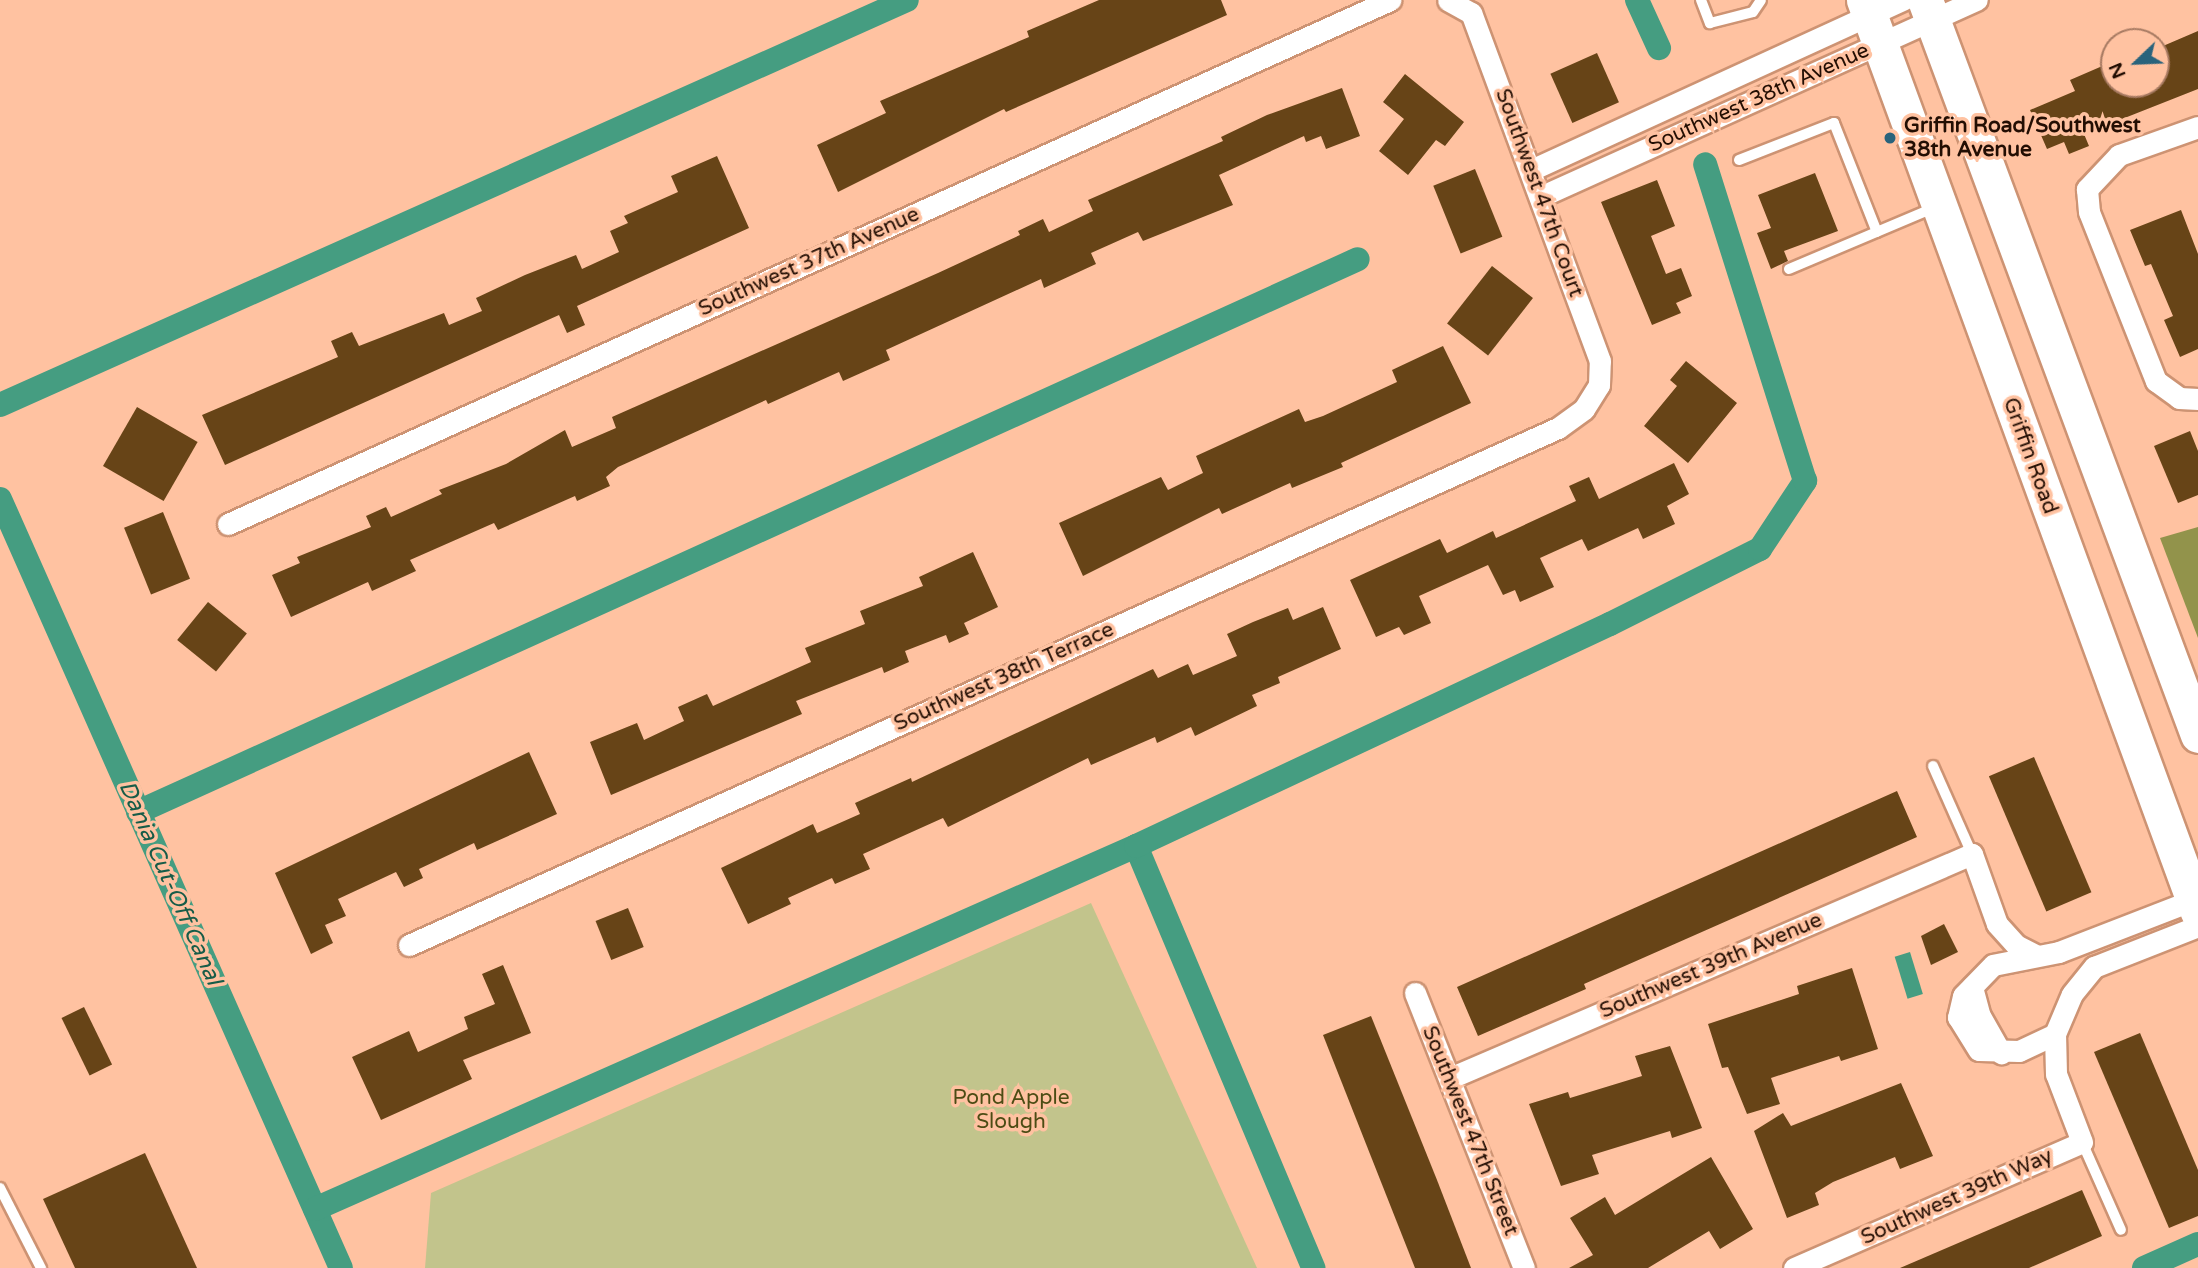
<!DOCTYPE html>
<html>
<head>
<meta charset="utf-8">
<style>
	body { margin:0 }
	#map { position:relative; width:2198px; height:1268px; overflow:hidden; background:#ffc2a1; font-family:"Varela Round",sans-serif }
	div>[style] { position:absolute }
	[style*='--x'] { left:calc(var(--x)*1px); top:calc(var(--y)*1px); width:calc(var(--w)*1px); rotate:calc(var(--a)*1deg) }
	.green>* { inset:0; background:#c2c48c }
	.forest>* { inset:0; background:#92934b }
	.water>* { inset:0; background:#459d81; transform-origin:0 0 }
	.canal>* { height:24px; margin:-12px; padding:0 12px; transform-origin:12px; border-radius:12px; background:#459d81 }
	.building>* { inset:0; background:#674417; transform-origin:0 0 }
	.roads { filter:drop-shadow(2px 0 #cd9373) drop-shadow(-2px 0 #cd9373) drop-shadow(0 2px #cd9373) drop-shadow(0 -2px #cd9373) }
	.service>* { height:10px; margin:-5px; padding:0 5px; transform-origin:5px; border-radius:5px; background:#fff }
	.minor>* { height:21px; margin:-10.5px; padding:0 10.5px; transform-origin:10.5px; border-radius:10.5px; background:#fff }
	.primary>* { height:35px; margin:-17.5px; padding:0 17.5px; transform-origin:17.5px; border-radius:17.5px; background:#fff }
	.dots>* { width:19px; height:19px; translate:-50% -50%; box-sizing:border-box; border:4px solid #ffc2a1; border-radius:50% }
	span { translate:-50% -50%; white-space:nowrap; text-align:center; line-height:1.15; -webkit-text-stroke:7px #ffc2a1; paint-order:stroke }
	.street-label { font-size:21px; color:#230e03 }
	.poi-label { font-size:21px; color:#230e03; font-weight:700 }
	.left { translate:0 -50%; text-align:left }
	.park-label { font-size:21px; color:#4c4c14 }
	.water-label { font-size:23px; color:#175c48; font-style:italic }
	.north { position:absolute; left:2100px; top:28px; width:70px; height:70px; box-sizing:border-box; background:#ffc2a1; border:2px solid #a77a62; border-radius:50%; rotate:247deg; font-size:19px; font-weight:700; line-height:28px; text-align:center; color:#230e03 }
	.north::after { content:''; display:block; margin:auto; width:24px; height:32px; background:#29637c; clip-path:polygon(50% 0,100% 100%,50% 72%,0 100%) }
</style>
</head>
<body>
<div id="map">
	<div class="green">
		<i style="clip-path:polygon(1091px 903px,1257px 1268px,425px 1268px,431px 1193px)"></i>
	</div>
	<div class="forest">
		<i style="clip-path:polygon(2198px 527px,2198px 638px,2160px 538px)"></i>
	</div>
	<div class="water">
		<i style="left:1910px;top:952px;width:44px;height:16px;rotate:73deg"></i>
	</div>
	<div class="canal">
		<i style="--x:1637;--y:0;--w:53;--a:65.4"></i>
		<i style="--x:0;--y:405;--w:993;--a:-24.06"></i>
		<i style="--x:0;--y:499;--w:841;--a:66.09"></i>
		<i style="--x:138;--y:812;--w:1339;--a:-24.38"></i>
		<i style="--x:1136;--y:846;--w:458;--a:67.2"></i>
		<i style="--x:315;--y:1209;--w:898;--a:-23.85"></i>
		<i style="--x:1136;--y:846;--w:523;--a:-25.1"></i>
		<i style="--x:1610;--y:624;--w:168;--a:-26.6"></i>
		<i style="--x:1760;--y:549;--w:82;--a:-56.5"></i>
		<i style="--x:1805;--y:481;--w:332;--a:-107.5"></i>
		<i style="--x:2144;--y:1268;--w:59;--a:-24"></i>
	</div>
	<div class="building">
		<i style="clip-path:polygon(1099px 0,1221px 0,1227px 15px,1006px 112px,1004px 109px,838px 192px,817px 145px,886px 113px,880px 101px,1029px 37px,1027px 31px)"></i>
		<i style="clip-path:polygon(2198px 31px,2198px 89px,2084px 134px,2089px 146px,2069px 154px,2064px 142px,2047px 149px,2030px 110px,2075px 91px,2070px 80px,2107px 64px,2114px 84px,2156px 84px,2156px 49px)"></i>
		<i style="left:1597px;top:53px;width:54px;height:51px;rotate:66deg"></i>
		<i style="clip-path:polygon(1405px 74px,1464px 122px,1445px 146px,1436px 140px,1408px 175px,1379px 151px,1404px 119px,1383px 102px)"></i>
		<i style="clip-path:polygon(1342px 88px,1360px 136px,1326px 149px,1321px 136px,1306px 142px,1304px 136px,1219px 175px,1233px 205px,1143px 241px,1138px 232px,1091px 253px,1096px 264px,1044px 288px,1041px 279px,886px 350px,890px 360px,843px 381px,839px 372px,768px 404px,766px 400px,618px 467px,606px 477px,610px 486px,577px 501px,575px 496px,498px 530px,494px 523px,410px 560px,416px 571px,372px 591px,368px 582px,291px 617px,272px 575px,300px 563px,297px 557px,371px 527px,366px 516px,386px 507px,391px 517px,442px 494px,439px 490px,506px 464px,565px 430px,572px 447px,616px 428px,612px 417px,938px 273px,1020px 235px,1018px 231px,1043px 219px,1049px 232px,1093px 211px,1088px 200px,1223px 141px,1221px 137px,1267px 115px)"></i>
		<i style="clip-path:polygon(717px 156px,749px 228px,577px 306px,585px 325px,567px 333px,559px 315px,225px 465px,202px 415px,338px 357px,331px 341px,352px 332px,359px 346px,444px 313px,449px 325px,482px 311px,476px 298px,525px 275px,576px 255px,582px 269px,619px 252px,610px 231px,628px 223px,624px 216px,678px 192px,671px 176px)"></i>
		<i style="left:1475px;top:169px;width:73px;height:45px;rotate:68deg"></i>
		<i style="clip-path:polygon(1815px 173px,1838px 231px,1784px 251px,1788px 261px,1771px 269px,1757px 233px,1771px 228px,1758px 195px)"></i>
		<i style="clip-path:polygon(1657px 180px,1675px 226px,1651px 236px,1666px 274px,1681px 268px,1692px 296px,1676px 303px,1681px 313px,1652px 325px,1601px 202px)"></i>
		<i style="clip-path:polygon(2181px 210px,2198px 254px,2198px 349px,2180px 357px,2164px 320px,2173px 316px,2151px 264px,2145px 266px,2130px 230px)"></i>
		<i style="left:1492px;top:266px;width:52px;height:73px;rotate:38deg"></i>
		<i style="clip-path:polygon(1443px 346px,1471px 403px,1341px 463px,1343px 467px,1292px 488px,1290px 483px,1222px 514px,1219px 508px,1083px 576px,1059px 523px,1161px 477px,1168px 490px,1203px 473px,1196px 456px,1299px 409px,1305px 422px,1323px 416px,1397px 382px,1392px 370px)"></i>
		<i style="clip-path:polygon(1686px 361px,1737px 403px,1688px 463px,1644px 426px,1677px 386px,1670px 380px)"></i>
		<i style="left:137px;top:407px;width:70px;height:68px;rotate:30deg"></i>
		<i style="clip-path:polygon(2190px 431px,2198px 451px,2198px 495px,2178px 503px,2154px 446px)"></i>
		<i style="clip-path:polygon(1674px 463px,1689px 494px,1667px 506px,1675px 524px,1643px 539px,1638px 528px,1588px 551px,1582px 539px,1540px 558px,1554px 587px,1520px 602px,1515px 590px,1503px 595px,1488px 565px,1419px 596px,1431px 623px,1404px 635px,1399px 627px,1376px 637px,1350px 580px,1440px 539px,1447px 553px,1493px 531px,1496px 538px,1576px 501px,1569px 486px,1589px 477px,1599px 499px)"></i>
		<i style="left:163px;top:512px;width:72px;height:42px;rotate:68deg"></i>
		<i style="clip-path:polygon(973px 552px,998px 607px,964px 623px,969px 634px,949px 643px,946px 635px,905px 651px,909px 662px,884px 673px,882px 667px,796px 701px,802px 714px,611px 795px,590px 742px,637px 723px,644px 740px,684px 721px,678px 707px,707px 694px,713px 706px,811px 662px,805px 648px,865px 624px,860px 611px,923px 586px,919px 577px)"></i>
		<i style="left:208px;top:602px;width:50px;height:49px;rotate:39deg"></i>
		<i style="clip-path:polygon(1323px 607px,1341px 649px,1278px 677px,1280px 683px,1252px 695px,1257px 706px,1195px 736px,1191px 727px,1157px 743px,1155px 737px,1091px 765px,1088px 758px,948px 827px,943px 818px,863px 854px,870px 869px,835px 884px,832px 878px,788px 898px,791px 904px,748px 924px,721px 868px,813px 824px,817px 833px,860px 814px,855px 803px,911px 778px,912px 782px,1153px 669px,1158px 678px,1188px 664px,1193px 675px,1237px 656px,1227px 634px,1253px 622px,1288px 608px,1293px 620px)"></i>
		<i style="clip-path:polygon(529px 752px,557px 814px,477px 850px,474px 843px,419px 869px,423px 878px,404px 887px,396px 872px,338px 899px,346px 916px,325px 925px,333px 943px,311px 954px,275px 873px)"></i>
		<i style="left:2034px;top:757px;width:147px;height:49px;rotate:67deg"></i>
		<i style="clip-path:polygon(1897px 791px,1917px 837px,1584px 984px,1586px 989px,1478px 1036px,1457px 987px)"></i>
		<i style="left:628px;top:908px;width:42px;height:35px;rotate:68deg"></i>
		<i style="clip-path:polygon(1944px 924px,1958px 952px,1931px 965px,1921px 936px)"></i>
		<i style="clip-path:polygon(503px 965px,531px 1033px,463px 1060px,472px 1079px,381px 1120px,352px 1057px,409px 1031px,418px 1052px,468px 1029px,464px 1017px,495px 1004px,482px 974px)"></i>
		<i style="clip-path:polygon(1852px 968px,1878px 1049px,1841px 1061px,1839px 1056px,1771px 1078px,1780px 1104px,1747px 1114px,1728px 1067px,1722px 1068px,1708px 1024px,1799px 994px,1797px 986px)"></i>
		<i style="left:84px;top:1007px;width:64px;height:25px;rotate:64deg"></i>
		<i style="clip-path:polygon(1371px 1016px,1437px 1180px,1471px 1268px,1415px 1268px,1323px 1035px)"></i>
		<i style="clip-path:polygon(2140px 1033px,2198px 1170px,2198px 1216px,2169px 1228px,2094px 1052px)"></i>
		<i style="clip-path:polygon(1670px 1046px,1702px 1128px,1672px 1138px,1670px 1131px,1592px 1155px,1599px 1174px,1561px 1186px,1529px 1104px,1568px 1092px,1570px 1098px,1642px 1076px,1635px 1056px)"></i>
		<i style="clip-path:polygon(1901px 1083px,1933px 1156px,1900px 1169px,1895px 1157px,1833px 1182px,1815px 1193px,1819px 1205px,1787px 1218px,1754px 1131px,1783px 1113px,1791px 1126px)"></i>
		<i style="clip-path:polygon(145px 1153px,197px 1268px,75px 1268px,43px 1199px)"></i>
		<i style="clip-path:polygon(1711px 1157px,1753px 1229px,1720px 1249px,1709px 1231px,1648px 1268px,1569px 1268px,1593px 1255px,1570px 1218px,1605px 1197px,1615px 1215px)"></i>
		<i style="clip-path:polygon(2082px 1190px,2102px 1236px,2029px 1268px,1900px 1268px)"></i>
	</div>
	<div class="roads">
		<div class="service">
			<i style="--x:1701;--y:0;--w:25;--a:69"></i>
			<i style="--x:1710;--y:23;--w:44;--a:-14.3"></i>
			<i style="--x:1753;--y:12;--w:14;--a:-56"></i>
			<i style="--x:1739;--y:160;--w:102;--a:-21.3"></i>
			<i style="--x:1834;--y:123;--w:117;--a:68.5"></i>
			<i style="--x:1789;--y:269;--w:160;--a:-22.9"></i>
			<i style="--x:1933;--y:766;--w:96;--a:66.1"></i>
			<i style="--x:2082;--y:1142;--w:96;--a:66.1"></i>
			<i style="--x:0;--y:1188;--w:90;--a:62.9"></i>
		</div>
		<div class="minor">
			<i style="--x:2198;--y:127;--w:84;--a:160.5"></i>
			<i style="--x:2119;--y:155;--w:47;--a:133.3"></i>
			<i style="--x:2087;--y:189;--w:23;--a:85"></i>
			<i style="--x:2089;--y:212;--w:182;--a:68.4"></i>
			<i style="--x:2156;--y:381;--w:29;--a:36"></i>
			<i style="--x:2179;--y:398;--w:19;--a:3"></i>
			<i style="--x:1531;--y:170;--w:409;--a:-24.6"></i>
			<i style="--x:1542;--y:196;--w:477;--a:-24.3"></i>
			<i style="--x:228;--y:524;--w:1275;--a:-24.27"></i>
			<i style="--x:2193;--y:900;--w:144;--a:158.8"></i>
			<i style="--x:2059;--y:952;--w:67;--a:168.9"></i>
			<i style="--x:1993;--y:965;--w:43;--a:134.1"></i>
			<i style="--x:1963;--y:996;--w:22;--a:103"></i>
			<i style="--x:1958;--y:1017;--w:39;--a:58"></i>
			<i style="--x:1979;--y:1050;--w:40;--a:1.4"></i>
			<i style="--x:2019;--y:1051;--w:40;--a:-25"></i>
			<i style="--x:2055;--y:1034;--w:43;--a:-67"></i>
			<i style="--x:2072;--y:994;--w:35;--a:-51"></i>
			<i style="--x:2094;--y:967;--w:112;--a:-21.5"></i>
			<i style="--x:409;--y:945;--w:1260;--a:-24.23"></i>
			<i style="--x:1558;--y:428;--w:32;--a:-36"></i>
			<i style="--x:1584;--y:409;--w:28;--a:-58"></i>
			<i style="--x:1599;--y:385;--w:24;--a:-88"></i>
			<i style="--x:1600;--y:361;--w:371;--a:-110.3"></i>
			<i style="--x:1471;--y:13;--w:26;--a:-151"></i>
			<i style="--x:1972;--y:987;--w:30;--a:75"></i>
			<i style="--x:1980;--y:1016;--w:43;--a:60.4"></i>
			<i style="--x:1415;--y:993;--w:296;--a:68.4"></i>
			<i style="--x:1450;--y:1078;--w:568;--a:-23.23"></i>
			<i style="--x:1972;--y:854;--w:74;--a:70.3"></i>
			<i style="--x:1997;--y:924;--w:28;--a:48"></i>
			<i style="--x:2016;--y:945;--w:22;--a:27"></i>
			<i style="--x:1794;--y:1268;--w:314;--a:-23.6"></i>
			<i style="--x:2082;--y:1142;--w:73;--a:-110.9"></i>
			<i style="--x:2056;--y:1074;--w:40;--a:-91.4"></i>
		</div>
		<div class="primary">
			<i style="--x:1864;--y:0;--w:971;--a:69.89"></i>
			<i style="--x:1925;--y:0;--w:784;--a:69.62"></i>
		</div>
	</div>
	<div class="dots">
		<i style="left:1890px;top:138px;background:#29637c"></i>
	</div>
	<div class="street-label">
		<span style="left:1759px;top:98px;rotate:-24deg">Southwest 38th Avenue</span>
		<span style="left:1539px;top:193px;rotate:70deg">Southwest 47th Court</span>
		<span style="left:809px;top:262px;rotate:-24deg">Southwest 37th Avenue</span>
		<span style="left:2030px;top:456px;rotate:70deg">Griffin Road</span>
		<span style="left:1004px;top:677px;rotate:-24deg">Southwest 38th Terrace</span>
		<span style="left:1711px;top:966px;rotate:-23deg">Southwest 39th Avenue</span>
		<span style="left:1470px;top:1131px;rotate:68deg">Southwest 47th Street</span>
		<span style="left:1957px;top:1197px;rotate:-24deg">Southwest 39th Way</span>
	</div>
	<div class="poi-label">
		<span class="left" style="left:1904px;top:138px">Griffin Road/Southwest<br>38th Avenue</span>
	</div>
	<div class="park-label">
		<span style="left:1011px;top:1110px">Pond Apple<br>Slough</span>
	</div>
	<div class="water-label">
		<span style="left:170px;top:883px;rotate:66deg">Dania Cut-Off Canal</span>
	</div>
	<div class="north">N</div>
</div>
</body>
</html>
